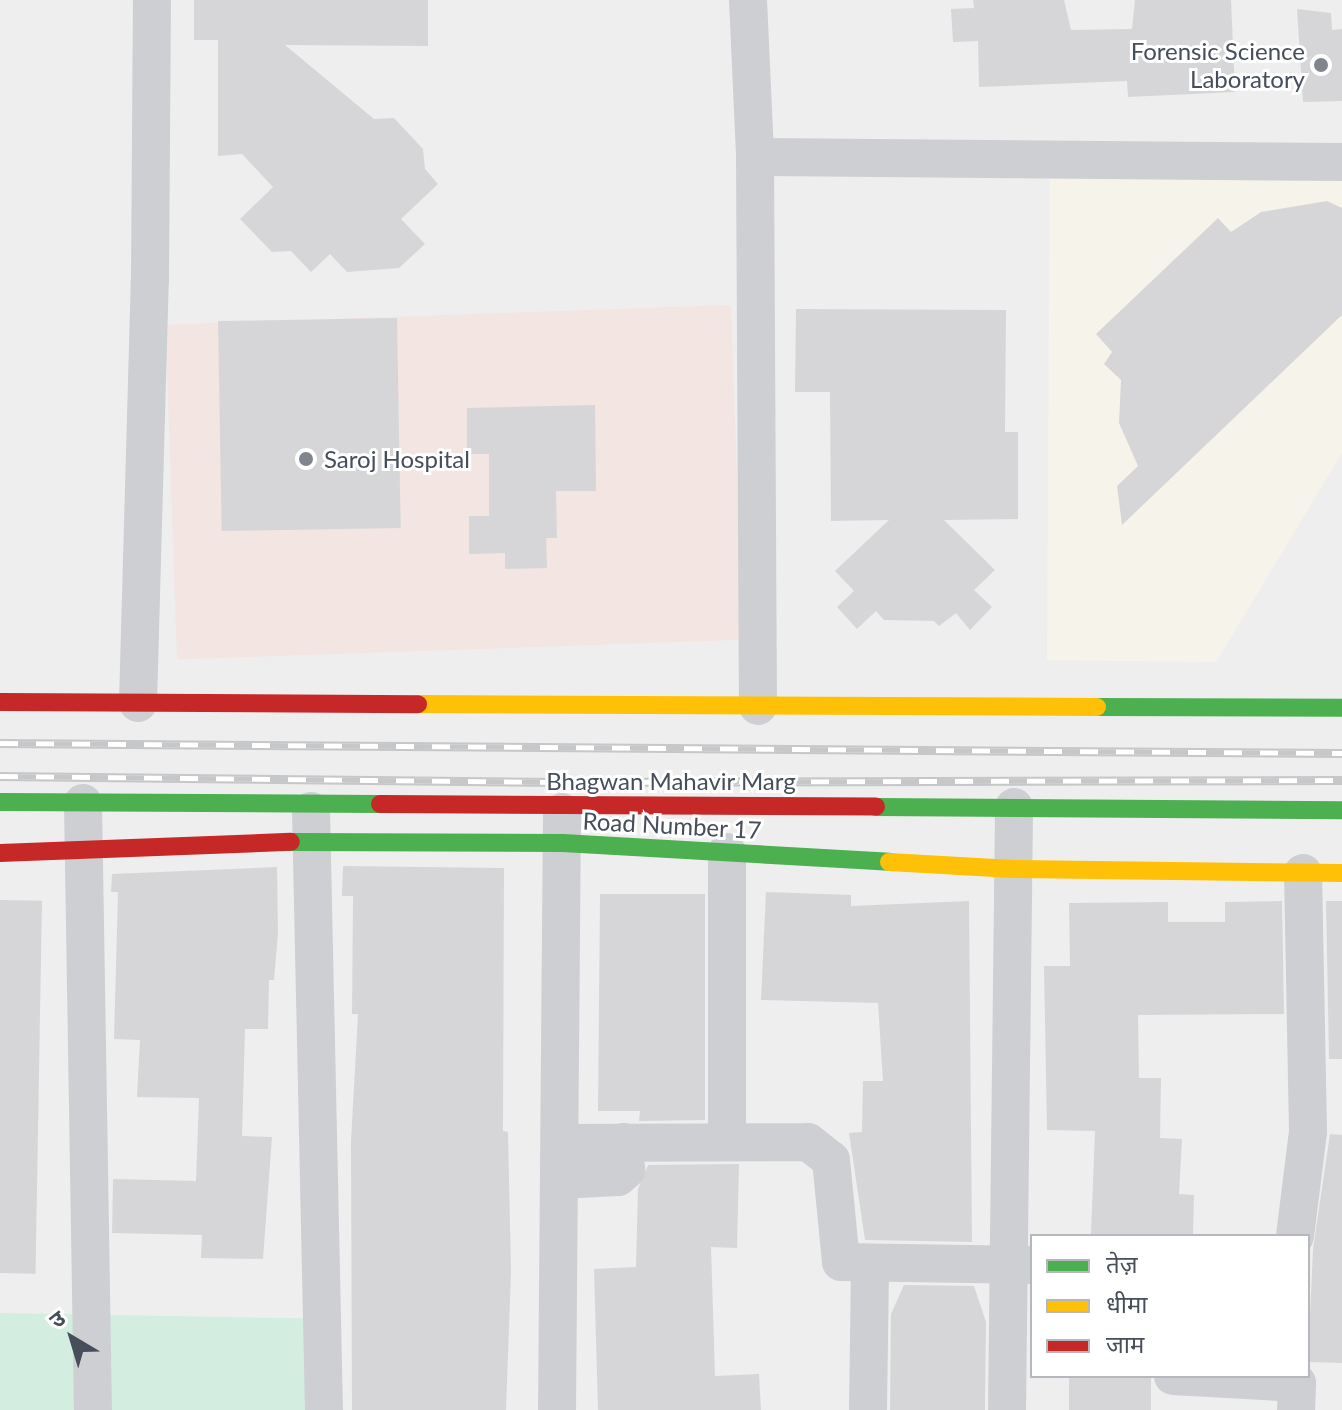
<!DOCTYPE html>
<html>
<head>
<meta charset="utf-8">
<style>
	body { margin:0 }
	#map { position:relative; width:1342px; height:1410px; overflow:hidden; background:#efeeee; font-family:Lato,"Noto Sans Devanagari",sans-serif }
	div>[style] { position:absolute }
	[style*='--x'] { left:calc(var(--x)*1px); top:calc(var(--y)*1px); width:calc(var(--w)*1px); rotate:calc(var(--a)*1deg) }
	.commercial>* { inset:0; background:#f6f4ea }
	.medical>* { inset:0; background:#f2e5e2; transform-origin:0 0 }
	.green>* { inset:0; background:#d3eee0; transform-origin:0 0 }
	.building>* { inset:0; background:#d6d6d8; transform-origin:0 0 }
	.street>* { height:38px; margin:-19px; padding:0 19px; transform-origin:19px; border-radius:19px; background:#cdcfd2 }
	.fast>* { height:18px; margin:-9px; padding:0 9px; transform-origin:9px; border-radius:9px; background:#4caf50 }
	.slow>* { height:18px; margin:-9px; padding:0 9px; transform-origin:9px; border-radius:9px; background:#ffc107 }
	.jam>* { height:18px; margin:-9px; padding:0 9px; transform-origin:9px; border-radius:9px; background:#c62828 }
	.rail>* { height:9px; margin-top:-4.5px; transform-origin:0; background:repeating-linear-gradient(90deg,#fff 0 18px,#c6c7c9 0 36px); box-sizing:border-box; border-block:2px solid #c6c7c9 }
	.dots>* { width:22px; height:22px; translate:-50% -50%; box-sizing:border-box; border:4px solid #fff; border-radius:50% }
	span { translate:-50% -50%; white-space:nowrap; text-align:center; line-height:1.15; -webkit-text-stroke:6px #fff; paint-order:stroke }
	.poi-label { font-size:24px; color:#464e5b }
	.right { translate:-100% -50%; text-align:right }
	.left { translate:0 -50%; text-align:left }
	.street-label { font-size:24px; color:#464e5b }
	.legend { position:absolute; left:1030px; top:1234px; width:280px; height:144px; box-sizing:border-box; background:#fff; border:2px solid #b5b8bd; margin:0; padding:10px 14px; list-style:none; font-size:24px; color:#464e5b }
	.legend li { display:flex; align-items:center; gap:16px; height:40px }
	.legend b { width:40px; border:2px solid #b5b8bd }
	.north { position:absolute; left:32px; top:1298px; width:80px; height:80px; -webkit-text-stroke:6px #fff; paint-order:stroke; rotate:322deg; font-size:22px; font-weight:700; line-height:32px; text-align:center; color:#464e5b }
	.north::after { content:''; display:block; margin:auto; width:28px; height:36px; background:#464e5b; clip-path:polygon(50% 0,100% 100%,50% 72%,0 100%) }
</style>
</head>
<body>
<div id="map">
	<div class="commercial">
		<i style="clip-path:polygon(1050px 168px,1342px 170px,1342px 453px,1216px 662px,1047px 660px)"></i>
	</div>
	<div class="medical">
		<i style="left:731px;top:305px;width:335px;height:566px;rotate:88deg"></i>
	</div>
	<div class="green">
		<i style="left:0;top:1313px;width:336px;height:97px;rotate:1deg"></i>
	</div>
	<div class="building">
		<i style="clip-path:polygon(194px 0,428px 0,428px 46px,285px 45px,374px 119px,394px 118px,423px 149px,425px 169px,438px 184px,401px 219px,425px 244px,399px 268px,347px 272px,330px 254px,311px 272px,291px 251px,272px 252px,240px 219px,273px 187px,242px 154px,218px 156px,218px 40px,194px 40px)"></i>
		<i style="clip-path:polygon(973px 0,1064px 0,1071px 30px,1132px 29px,1135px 0,1231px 0,1235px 92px,1128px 97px,1127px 81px,979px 87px,978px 41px,953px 42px,951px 9px,974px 8px)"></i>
		<i style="clip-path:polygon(1297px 9px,1331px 13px,1332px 30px,1342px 29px,1342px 101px,1303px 102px)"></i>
		<i style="clip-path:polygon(1327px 201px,1342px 208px,1342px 315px,1122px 525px,1117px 486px,1138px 466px,1119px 423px,1121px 380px,1104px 364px,1112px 352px,1096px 334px,1218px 218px,1231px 232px,1261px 212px)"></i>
		<i style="clip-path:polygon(796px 309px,1006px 310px,1005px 432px,1018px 432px,1018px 519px,944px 520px,995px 570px,974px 590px,992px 607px,970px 630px,956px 613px,939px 626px,934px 621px,884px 620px,876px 611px,857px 629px,837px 607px,854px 591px,835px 571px,889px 520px,831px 521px,830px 392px,795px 392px)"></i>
		<i style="left:397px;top:318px;width:210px;height:179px;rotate:89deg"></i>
		<i style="clip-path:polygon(595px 405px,596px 491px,556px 491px,557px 538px,546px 538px,547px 568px,505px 569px,505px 553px,469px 554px,469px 516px,489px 516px,489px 454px,467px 454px,467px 408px)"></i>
		<i style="clip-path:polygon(343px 866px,504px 868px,503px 1131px,508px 1132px,511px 1272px,506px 1410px,352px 1410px,351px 1141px,358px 1014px,352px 1014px,353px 896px,342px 896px)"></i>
		<i style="clip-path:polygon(277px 867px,278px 933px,274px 980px,269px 980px,268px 1029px,245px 1029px,242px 1136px,272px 1137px,263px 1259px,201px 1258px,202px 1235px,112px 1233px,113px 1179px,196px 1181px,199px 1098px,137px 1097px,140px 1040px,114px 1039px,118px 892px,111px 892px,112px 874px)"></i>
		<i style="clip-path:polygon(766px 892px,851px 895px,851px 906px,969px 901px,972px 1242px,865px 1240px,849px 1133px,862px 1132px,863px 1081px,883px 1081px,878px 1003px,761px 1000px)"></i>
		<i style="clip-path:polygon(600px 894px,705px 894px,705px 1120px,639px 1121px,640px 1111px,598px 1111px)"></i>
		<i style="left:0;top:900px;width:42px;height:373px;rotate:1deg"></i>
		<i style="clip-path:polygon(1282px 901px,1284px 1014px,1138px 1015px,1139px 1078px,1161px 1078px,1160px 1138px,1182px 1139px,1179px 1194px,1194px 1195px,1193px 1236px,1091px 1234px,1095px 1131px,1047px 1130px,1044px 966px,1070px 966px,1069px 903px,1168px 902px,1168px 922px,1225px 922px,1225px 902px)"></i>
		<i style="clip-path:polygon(1326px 901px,1342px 901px,1342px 1059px,1329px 1059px)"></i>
		<i style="clip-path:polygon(1330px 1134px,1342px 1135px,1342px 1363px,1308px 1362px,1313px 1249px)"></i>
		<i style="clip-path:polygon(739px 1164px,737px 1248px,711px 1247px,715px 1376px,759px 1374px,761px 1410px,598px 1410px,594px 1269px,636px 1267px,638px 1189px,648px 1165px)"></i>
		<i style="clip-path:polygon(904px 1285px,974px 1286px,986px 1322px,985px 1410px,890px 1410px,891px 1314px)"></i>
		<i style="left:1069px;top:1376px;width:82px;height:34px"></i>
	</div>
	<div class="street">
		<i style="--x:748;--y:0;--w:157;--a:87.4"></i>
		<i style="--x:755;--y:157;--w:549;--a:89.69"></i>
		<i style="--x:755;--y:157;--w:587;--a:0.49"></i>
		<i style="--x:138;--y:703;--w:423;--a:-88.4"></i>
		<i style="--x:150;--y:280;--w:280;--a:-89.6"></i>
		<i style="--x:83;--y:803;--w:607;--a:89.06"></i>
		<i style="--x:311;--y:811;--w:599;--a:88.76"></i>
		<i style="--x:727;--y:1141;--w:289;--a:-90"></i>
		<i style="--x:560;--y:1143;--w:248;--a:-0.2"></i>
		<i style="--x:808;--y:1142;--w:29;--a:38"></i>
		<i style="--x:831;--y:1160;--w:102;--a:84.4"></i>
		<i style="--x:841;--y:1262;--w:191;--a:0.9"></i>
		<i style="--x:559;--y:1180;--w:59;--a:-2.9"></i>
		<i style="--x:618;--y:1177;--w:11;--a:-41"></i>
		<i style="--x:626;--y:1170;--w:28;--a:-94"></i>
		<i style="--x:1295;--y:1236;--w:105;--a:-82.9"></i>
		<i style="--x:1308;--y:1132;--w:259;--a:-91.1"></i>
		<i style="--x:1173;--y:1376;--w:124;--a:3.2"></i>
		<i style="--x:1297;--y:1383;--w:27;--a:92"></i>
		<i style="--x:557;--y:1410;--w:598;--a:-89.52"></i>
		<i style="--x:868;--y:1410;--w:145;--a:-89.2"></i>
		<i style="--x:1007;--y:1410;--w:603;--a:-89.33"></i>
	</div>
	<div class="fast">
		<i style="--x:1097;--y:707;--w:245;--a:0.2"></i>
		<i style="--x:0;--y:802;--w:380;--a:0.3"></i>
		<i style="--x:876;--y:807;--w:466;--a:0.4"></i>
		<i style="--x:291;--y:842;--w:272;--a:0.2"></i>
		<i style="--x:563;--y:843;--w:327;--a:3.3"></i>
	</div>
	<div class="slow">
		<i style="--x:418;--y:704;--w:679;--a:0.25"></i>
		<i style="--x:889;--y:862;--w:124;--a:3.2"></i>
		<i style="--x:1013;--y:869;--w:329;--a:0.7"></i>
	</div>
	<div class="jam">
		<i style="--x:0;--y:702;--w:418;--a:0.3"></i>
		<i style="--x:380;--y:804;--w:496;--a:0.3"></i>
		<i style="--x:0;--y:853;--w:291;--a:-2.2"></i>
	</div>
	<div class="rail">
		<i style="--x:0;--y:743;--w:1342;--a:0.43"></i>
		<i style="--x:0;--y:776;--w:559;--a:0.61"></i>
		<i style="--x:559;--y:782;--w:783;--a:-0.15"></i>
	</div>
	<div class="dots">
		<i style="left:1321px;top:65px;background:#81868e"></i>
		<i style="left:306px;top:459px;background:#81868e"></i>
	</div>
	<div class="poi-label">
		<span class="right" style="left:1305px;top:65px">Forensic Science<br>Laboratory</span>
		<span class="left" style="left:324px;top:459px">Saroj Hospital</span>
	</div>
	<div class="street-label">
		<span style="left:671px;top:781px">Bhagwan Mahavir Marg</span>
		<span style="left:672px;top:825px;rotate:3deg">Road Number 17</span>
	</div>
	<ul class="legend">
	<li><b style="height:10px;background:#4caf50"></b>तेज़</li>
	<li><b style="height:10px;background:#ffc107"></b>धीमा</li>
	<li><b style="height:10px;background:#c62828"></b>जाम</li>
	</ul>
	<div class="north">उ</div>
</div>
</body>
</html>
